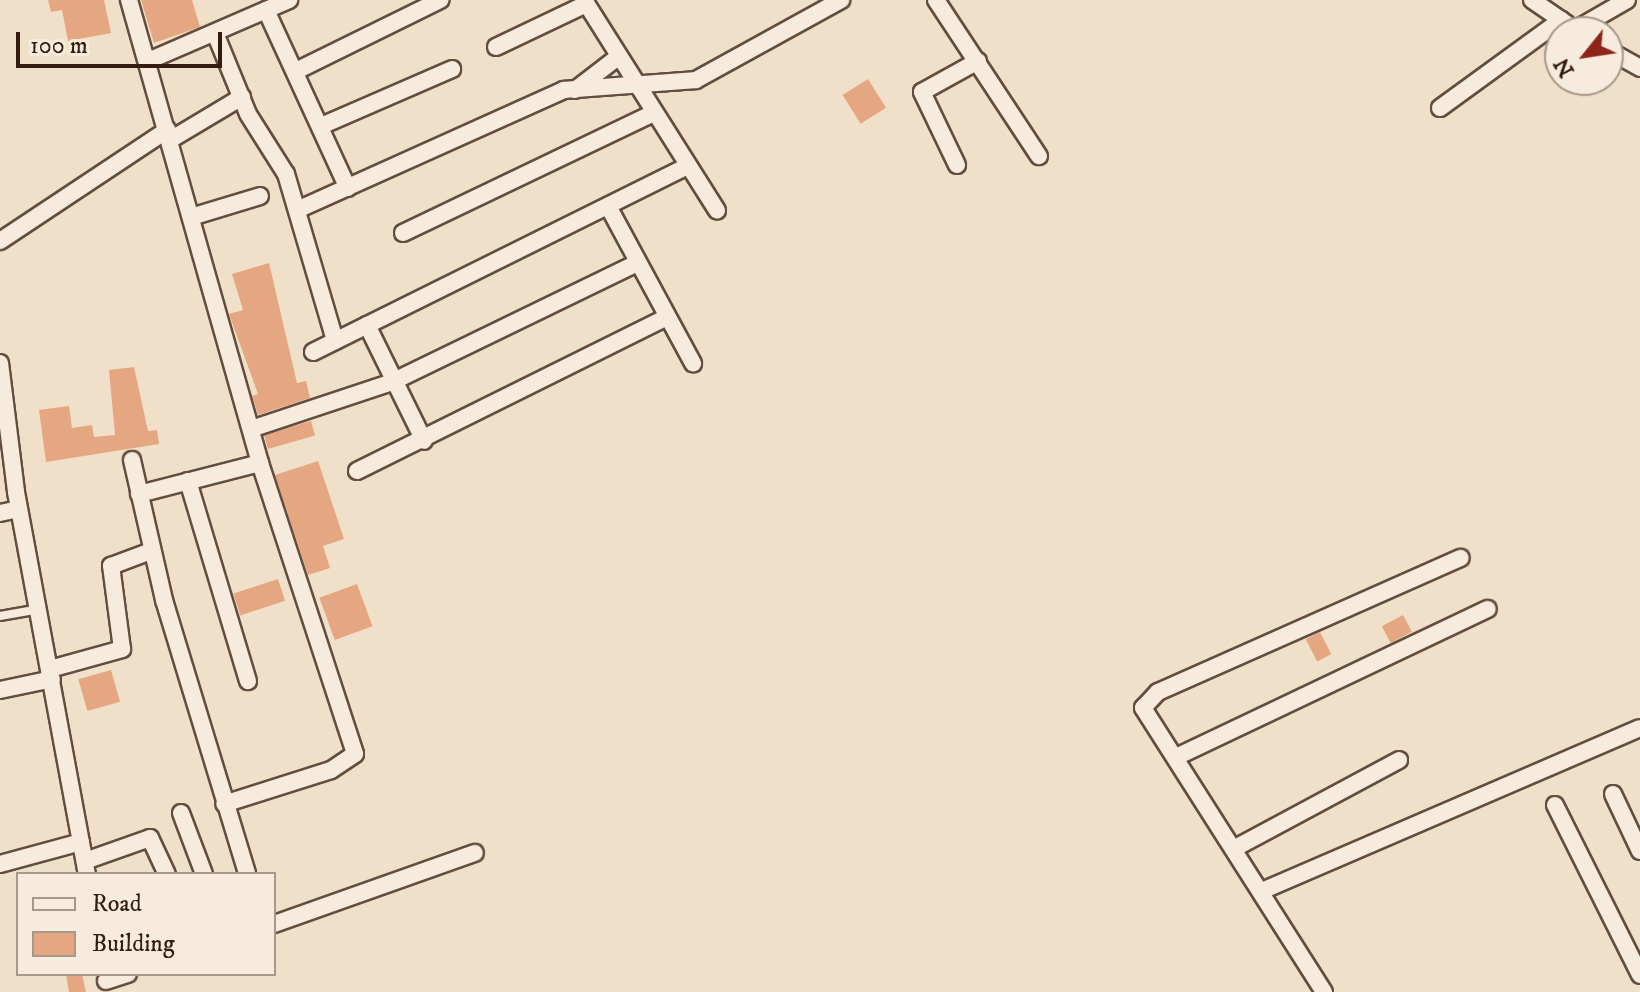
<!DOCTYPE html>
<html>
<head>
<meta charset="utf-8">
<style>
	body { margin:0 }
	#map { position:relative; width:1640px; height:992px; overflow:hidden; background:#f1e0c9; font-family:"IM FELL DW Pica",serif }
	div>[style] { position:absolute }
	[style*='--x'] { left:calc(var(--x)*1px); top:calc(var(--y)*1px); width:calc(var(--w)*1px); rotate:calc(var(--a)*1deg) }
	.building>* { inset:0; background:#e5a782; transform-origin:0 0 }
	.roads { filter:drop-shadow(2px 0 #634d3e) drop-shadow(-2px 0 #634d3e) drop-shadow(0 2px #634d3e) drop-shadow(0 -2px #634d3e) }
	.lane>* { height:8px; margin:-4px; padding:0 4px; transform-origin:4px; border-radius:4px; background:#f6ebdc }
	.street>* { height:16px; margin:-8px; padding:0 8px; transform-origin:8px; border-radius:8px; background:#f6ebdc }
	span { translate:-50% -50%; white-space:nowrap; text-align:center; line-height:1.15; -webkit-text-stroke:8px #f6ebdc; paint-order:stroke }
	.legend { position:absolute; left:16px; top:872px; width:260px; height:104px; box-sizing:border-box; background:#f6ebdc; border:2px solid #a8988a; margin:0; padding:10px 14px; list-style:none; font-size:24px; color:#341c10 }
	.legend li { display:flex; align-items:center; gap:16px; height:40px }
	.legend b { width:40px; border:2px solid #a8988a }
	.north { position:absolute; left:1544px; top:16px; width:80px; height:80px; box-sizing:border-box; background:#f6ebdc; border:2px solid #a8988a; border-radius:50%; rotate:240deg; font-size:22px; font-weight:700; line-height:32px; text-align:center; color:#341c10 }
	.north::after { content:''; display:block; margin:auto; width:28px; height:36px; background:#8f2418; clip-path:polygon(50% 0,100% 100%,50% 72%,0 100%) }
	.scale { position:absolute; left:16px; top:32px; width:206px; height:36px; box-sizing:border-box; border:4px solid #341c10; border-top:0; padding-left:10px; font-size:24px; line-height:28px; white-space:nowrap; color:#341c10; -webkit-text-stroke:6px #f6ebdc; paint-order:stroke }
</style>
</head>
<body>
<div id="map">
	<div class="building">
		<i style="clip-path:polygon(48px 0,104px 0,111px 33px,68px 41px,62px 10px,51px 12px)"></i>
		<i style="clip-path:polygon(141px 0,192px 0,200px 27px,154px 43px)"></i>
		<i style="left:868px;top:79px;width:34px;height:30px;rotate:58deg"></i>
		<i style="clip-path:polygon(269px 263px,297px 383px,306px 381px,310px 398px,258px 415px,252px 396px,258px 394px,229px 314px,243px 310px,232px 274px)"></i>
		<i style="clip-path:polygon(134px 367px,148px 431px,157px 430px,159px 444px,46px 462px,39px 410px,69px 406px,72px 428px,92px 425px,94px 437px,115px 435px,109px 370px)"></i>
		<i style="left:311px;top:421px;width:15px;height:49px;rotate:74deg"></i>
		<i style="clip-path:polygon(318px 461px,344px 539px,323px 546px,330px 568px,308px 575px,275px 475px)"></i>
		<i style="left:278px;top:579px;width:23px;height:47px;rotate:72deg"></i>
		<i style="left:357px;top:584px;width:45px;height:40px;rotate:70deg"></i>
		<i style="left:1403px;top:615px;width:19px;height:24px;rotate:62deg"></i>
		<i style="left:1320px;top:632px;width:25px;height:16px;rotate:63deg"></i>
		<i style="left:111px;top:670px;width:33px;height:34px;rotate:74deg"></i>
		<i style="clip-path:polygon(66px 974px,82px 974px,86px 992px,69px 992px)"></i>
	</div>
	<div class="roads">
		<div class="lane">
			<i style="--x:0;--y:616;--w:39;--a:-10"></i>
		</div>
		<div class="street">
			<i style="--x:129;--y:0;--w:481;--a:74.2"></i>
			<i style="--x:260;--y:463;--w:306;--a:71.9"></i>
			<i style="--x:355;--y:754;--w:29;--a:146"></i>
			<i style="--x:331;--y:770;--w:112;--a:162.4"></i>
			<i style="--x:584;--y:0;--w:249;--a:57.7"></i>
			<i style="--x:936;--y:0;--w:187;--a:56.6"></i>
			<i style="--x:1532;--y:0;--w:42;--a:34.4"></i>
			<i style="--x:266;--y:10;--w:196;--a:65.3"></i>
			<i style="--x:1575;--y:30;--w:60;--a:-30"></i>
			<i style="--x:215;--y:33;--w:87;--a:67.8"></i>
			<i style="--x:248;--y:114;--w:71;--a:57.7"></i>
			<i style="--x:286;--y:174;--w:174;--a:73.6"></i>
			<i style="--x:496;--y:47;--w:100;--a:-25.5"></i>
			<i style="--x:1608;--y:50;--w:37;--a:29"></i>
			<i style="--x:148;--y:61;--w:154;--a:-23.4"></i>
			<i style="--x:296;--y:71;--w:161;--a:-26.2"></i>
			<i style="--x:575;--y:90;--w:54;--a:-37.5"></i>
			<i style="--x:1440;--y:108;--w:150;--a:-36"></i>
			<i style="--x:321;--y:126;--w:143;--a:-23.5"></i>
			<i style="--x:170;--y:140;--w:84;--a:-30.8"></i>
			<i style="--x:957;--y:165;--w:81;--a:-115.6"></i>
			<i style="--x:922;--y:92;--w:64;--a:-29"></i>
			<i style="--x:608;--y:206;--w:179;--a:61.6"></i>
			<i style="--x:297;--y:210;--w:293;--a:-24.2"></i>
			<i style="--x:564;--y:90;--w:132;--a:-4.3"></i>
			<i style="--x:696;--y:80;--w:166;--a:-28.9"></i>
			<i style="--x:191;--y:217;--w:72;--a:-16.9"></i>
			<i style="--x:403;--y:233;--w:275;--a:-25.6"></i>
			<i style="--x:0;--y:241;--w:201;--a:-33.6"></i>
			<i style="--x:367;--y:325;--w:129;--a:63.8"></i>
			<i style="--x:313;--y:352;--w:418;--a:-26.4"></i>
			<i style="--x:0;--y:363;--w:130;--a:82.9"></i>
			<i style="--x:16;--y:492;--w:389;--a:79.5"></i>
			<i style="--x:251;--y:429;--w:149;--a:-18.4"></i>
			<i style="--x:392;--y:382;--w:272;--a:-25.9"></i>
			<i style="--x:132;--y:460;--w:144;--a:77.1"></i>
			<i style="--x:164;--y:600;--w:286;--a:73.1"></i>
			<i style="--x:357;--y:471;--w:346;--a:-26.4"></i>
			<i style="--x:188;--y:481;--w:209;--a:73.3"></i>
			<i style="--x:139;--y:494;--w:125;--a:-14.4"></i>
			<i style="--x:0;--y:513;--w:19;--a:-12"></i>
			<i style="--x:50;--y:669;--w:75;--a:-15.5"></i>
			<i style="--x:122;--y:649;--w:84;--a:-97.5"></i>
			<i style="--x:111;--y:566;--w:43;--a:-20.6"></i>
			<i style="--x:0;--y:690;--w:53;--a:-11.9"></i>
			<i style="--x:1176;--y:757;--w:345;--a:-25.4"></i>
			<i style="--x:1613;--y:794;--w:63;--a:64.7"></i>
			<i style="--x:1555;--y:805;--w:190;--a:63.4"></i>
			<i style="--x:181;--y:813;--w:65;--a:69.3"></i>
			<i style="--x:1237;--y:847;--w:184;--a:-28.2"></i>
			<i style="--x:85;--y:861;--w:69;--a:-19.5"></i>
			<i style="--x:150;--y:838;--w:40;--a:65"></i>
			<i style="--x:0;--y:864;--w:84;--a:-15.2"></i>
			<i style="--x:1264;--y:890;--w:409;--a:-23.3"></i>
			<i style="--x:274;--y:924;--w:213;--a:-19.5"></i>
			<i style="--x:106;--y:981;--w:23;--a:-18"></i>
			<i style="--x:1324;--y:992;--w:337;--a:-122.5"></i>
			<i style="--x:1143;--y:708;--w:22;--a:-47"></i>
			<i style="--x:1158;--y:692;--w:331;--a:-23.9"></i>
		</div>
	</div>
	<ul class="legend">
	<li><b style="height:10px;background:#f6ebdc"></b>Road</li>
	<li><b style="height:22px;background:#e5a782"></b>Building</li>
	</ul>
	<div class="north">N</div>
	<div class="scale">100 m</div>
</div>
</body>
</html>
